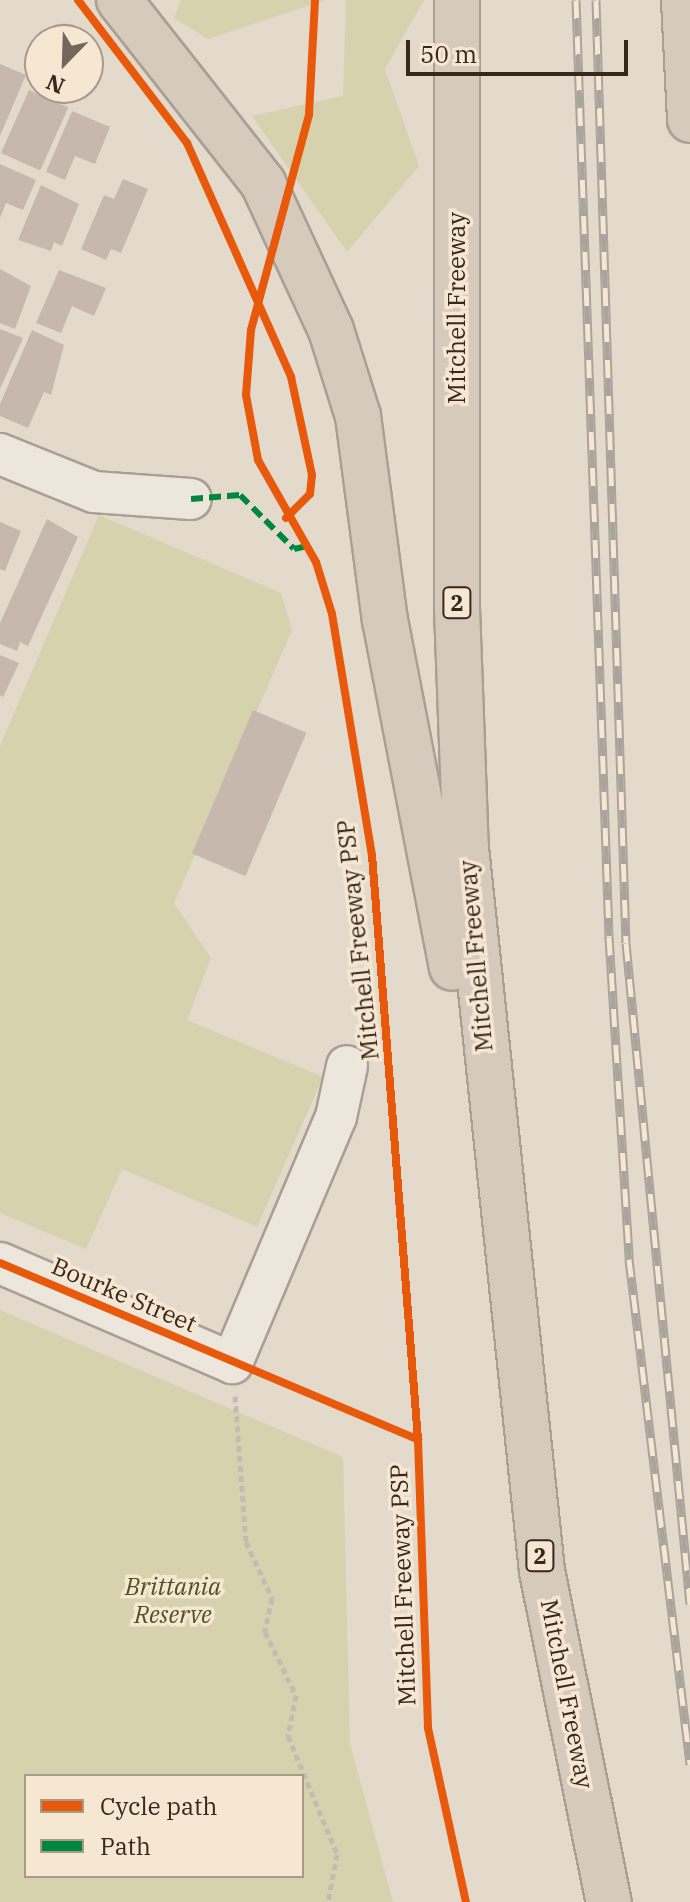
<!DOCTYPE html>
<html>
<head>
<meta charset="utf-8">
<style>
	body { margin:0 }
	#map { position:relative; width:690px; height:1902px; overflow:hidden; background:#e3dacc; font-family:"IBM Plex Serif",serif }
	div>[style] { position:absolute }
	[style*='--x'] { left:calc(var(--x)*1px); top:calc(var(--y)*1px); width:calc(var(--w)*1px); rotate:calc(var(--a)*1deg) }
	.green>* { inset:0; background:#d6d2ae }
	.building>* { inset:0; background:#c7b8ad; transform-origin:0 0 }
	.path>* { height:5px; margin-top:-2.5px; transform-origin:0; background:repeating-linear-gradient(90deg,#c4bcb4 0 6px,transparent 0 10px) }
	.roads { filter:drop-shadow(2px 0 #a89f95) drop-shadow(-2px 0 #a89f95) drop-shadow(0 2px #a89f95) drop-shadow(0 -2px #a89f95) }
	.minor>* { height:40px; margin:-20px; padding:0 20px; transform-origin:20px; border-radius:20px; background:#ece6dd }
	.highway>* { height:44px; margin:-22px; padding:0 22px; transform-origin:22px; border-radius:22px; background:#d6cabd }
	.rail>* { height:9px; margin-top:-4.5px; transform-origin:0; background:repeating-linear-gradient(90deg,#f5e7d1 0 18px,#aba49d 0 36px); box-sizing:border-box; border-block:2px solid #aba49d }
	.quiet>* { height:6px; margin-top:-3px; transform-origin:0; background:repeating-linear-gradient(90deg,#00873e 0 12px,transparent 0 18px) }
	.cycleway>* { height:8px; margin:-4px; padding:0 4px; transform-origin:4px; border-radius:4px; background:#e8590c }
	span { translate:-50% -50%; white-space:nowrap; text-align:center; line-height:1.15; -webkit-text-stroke:7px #f5e7d1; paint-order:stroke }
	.shield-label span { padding:2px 6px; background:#f5e7d1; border:2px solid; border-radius:6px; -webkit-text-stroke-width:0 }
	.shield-label { font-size:22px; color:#37271d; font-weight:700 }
	.street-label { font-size:24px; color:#37271d }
	.park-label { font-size:24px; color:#4c5324; font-style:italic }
	.legend { position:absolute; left:24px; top:1774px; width:280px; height:104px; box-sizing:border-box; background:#f5e7d1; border:2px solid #a99a89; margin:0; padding:10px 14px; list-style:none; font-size:24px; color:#37271d }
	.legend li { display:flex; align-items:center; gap:16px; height:40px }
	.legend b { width:40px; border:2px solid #a99a89 }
	.north { position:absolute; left:24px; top:24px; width:80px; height:80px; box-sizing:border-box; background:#f5e7d1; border:2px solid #a99a89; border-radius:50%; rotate:203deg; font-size:22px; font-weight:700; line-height:32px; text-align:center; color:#37271d }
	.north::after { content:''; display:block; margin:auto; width:28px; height:36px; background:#73665a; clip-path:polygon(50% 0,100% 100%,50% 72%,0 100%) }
	.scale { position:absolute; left:406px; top:40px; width:222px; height:36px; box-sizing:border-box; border:4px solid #37271d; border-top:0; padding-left:10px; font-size:24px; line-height:28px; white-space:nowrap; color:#37271d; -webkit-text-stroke:6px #f5e7d1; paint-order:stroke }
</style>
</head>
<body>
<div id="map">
	<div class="green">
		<i style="clip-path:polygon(181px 0,326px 0,208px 39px,174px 18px)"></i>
		<i style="clip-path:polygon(346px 0,424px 0,385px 69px,419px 166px,347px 252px,252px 116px,343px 96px)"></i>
		<i style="clip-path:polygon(99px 515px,281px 593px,292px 630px,174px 903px,211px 958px,187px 1020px,323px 1077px,257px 1227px,122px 1169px,86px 1249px,0 1213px,0 746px)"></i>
		<i style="clip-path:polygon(evenodd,0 1310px,343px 1457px,350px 1744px,393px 1902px,0 1902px,0 1310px,26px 1776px,302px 1776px,302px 1876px,26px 1876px,26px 1776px)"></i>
	</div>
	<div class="building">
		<i style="clip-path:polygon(0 64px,26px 75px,0 136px)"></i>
		<i style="left:29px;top:90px;width:43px;height:69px;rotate:24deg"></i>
		<i style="clip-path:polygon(72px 111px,110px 127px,95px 164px,75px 156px,65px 180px,46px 172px)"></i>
		<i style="clip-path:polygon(0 164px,36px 180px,23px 210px,6px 203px,0 218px)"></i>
		<i style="clip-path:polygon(123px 179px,148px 189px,121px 253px,111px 249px,106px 260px,81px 249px,104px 195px,114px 199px)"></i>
		<i style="clip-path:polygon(41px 185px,79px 204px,62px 246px,54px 242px,51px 251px,18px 240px)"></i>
		<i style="clip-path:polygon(0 269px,31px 286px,15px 329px,0 323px)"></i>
		<i style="clip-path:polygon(59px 270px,106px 288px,94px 316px,72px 306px,61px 333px,36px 323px)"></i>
		<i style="clip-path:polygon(0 329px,23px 338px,0 389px)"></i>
		<i style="clip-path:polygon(32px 330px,64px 345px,51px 395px,44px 392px,28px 428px,0 416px,0 404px)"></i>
		<i style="clip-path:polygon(47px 519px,78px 537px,28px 646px,20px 642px,17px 651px,0 644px,0 623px)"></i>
		<i style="clip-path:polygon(0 522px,21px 531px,5px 571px,0 569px)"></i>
		<i style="clip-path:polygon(0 655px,19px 663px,3px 697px,0 695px)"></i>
		<i style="left:253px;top:710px;width:58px;height:156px;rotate:23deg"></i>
	</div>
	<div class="path">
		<i style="--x:235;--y:1396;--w:146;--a:85.7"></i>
		<i style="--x:246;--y:1542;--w:62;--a:65.1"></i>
		<i style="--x:272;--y:1598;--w:35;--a:102"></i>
		<i style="--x:265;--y:1632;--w:70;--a:63.8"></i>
		<i style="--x:296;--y:1695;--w:42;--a:101"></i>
		<i style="--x:288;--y:1736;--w:128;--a:67.4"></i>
		<i style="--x:337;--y:1854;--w:49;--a:100.6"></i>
	</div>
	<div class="roads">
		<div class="minor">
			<i style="--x:0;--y:454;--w:101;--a:22"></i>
			<i style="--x:94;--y:492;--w:97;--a:4.1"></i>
			<i style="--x:0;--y:1263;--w:253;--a:23.3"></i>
			<i style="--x:232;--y:1363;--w:267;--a:-67.1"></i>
			<i style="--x:336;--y:1117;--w:52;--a:-77.8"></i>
		</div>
		<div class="highway">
			<i style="--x:119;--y:0;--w:233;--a:51.8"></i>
			<i style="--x:263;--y:183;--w:162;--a:65.2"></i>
			<i style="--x:331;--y:330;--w:90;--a:72.6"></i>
			<i style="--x:358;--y:416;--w:206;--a:82.5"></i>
			<i style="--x:385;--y:620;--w:354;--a:79.1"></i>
			<i style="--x:457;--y:0;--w:608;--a:90"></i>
			<i style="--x:457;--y:608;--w:240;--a:87.9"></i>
			<i style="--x:466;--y:848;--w:727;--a:84"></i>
			<i style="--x:542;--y:1571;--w:338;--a:78.6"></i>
			<i style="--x:684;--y:0;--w:120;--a:87.1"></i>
		</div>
	</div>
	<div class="rail">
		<i style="--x:576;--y:0;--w:938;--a:87.98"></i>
		<i style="--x:609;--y:937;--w:323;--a:86.4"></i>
		<i style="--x:629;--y:1259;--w:509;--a:83.11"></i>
		<i style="--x:596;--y:0;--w:943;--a:88.18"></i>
		<i style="--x:626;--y:943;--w:664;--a:84.47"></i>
	</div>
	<div class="quiet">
		<i style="--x:191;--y:499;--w:49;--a:-4.7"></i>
		<i style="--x:240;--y:495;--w:76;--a:45"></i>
		<i style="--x:294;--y:549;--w:13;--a:-13"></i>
	</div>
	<div class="cycleway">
		<i style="--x:78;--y:0;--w:180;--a:52.7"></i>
		<i style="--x:187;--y:143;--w:256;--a:66"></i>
		<i style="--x:291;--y:377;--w:100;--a:77.9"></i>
		<i style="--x:312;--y:475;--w:19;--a:96"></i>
		<i style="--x:310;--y:494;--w:34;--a:135"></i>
		<i style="--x:315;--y:0;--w:115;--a:93"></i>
		<i style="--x:309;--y:115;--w:223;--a:105.1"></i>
		<i style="--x:251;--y:330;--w:65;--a:94.4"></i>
		<i style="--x:246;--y:395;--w:66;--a:79.5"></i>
		<i style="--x:258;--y:460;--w:117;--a:60.4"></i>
		<i style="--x:316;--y:562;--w:54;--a:72.9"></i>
		<i style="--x:332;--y:614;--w:244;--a:80.6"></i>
		<i style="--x:372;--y:855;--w:587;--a:85.5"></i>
		<i style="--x:418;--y:1440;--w:288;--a:88"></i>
		<i style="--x:428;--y:1728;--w:178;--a:77.7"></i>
		<i style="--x:0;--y:1263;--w:454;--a:22.9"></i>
	</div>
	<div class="shield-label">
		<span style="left:457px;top:603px">2</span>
		<span style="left:540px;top:1556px">2</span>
	</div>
	<div class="street-label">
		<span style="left:457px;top:308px;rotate:-90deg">Mitchell Freeway</span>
		<span style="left:358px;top:940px;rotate:-96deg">Mitchell Freeway PSP</span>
		<span style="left:476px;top:956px;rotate:-95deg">Mitchell Freeway</span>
		<span style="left:124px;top:1295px;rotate:23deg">Bourke Street</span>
		<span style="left:403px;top:1585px;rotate:-92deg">Mitchell Freeway PSP</span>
		<span style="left:567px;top:1694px;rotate:79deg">Mitchell Freeway</span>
	</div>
	<div class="park-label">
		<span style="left:173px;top:1601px">Brittania<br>Reserve</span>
	</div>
	<ul class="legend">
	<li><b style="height:10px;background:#e8590c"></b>Cycle path</li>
	<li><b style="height:10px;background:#00873e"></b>Path</li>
	</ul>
	<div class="north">N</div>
	<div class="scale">50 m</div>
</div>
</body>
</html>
